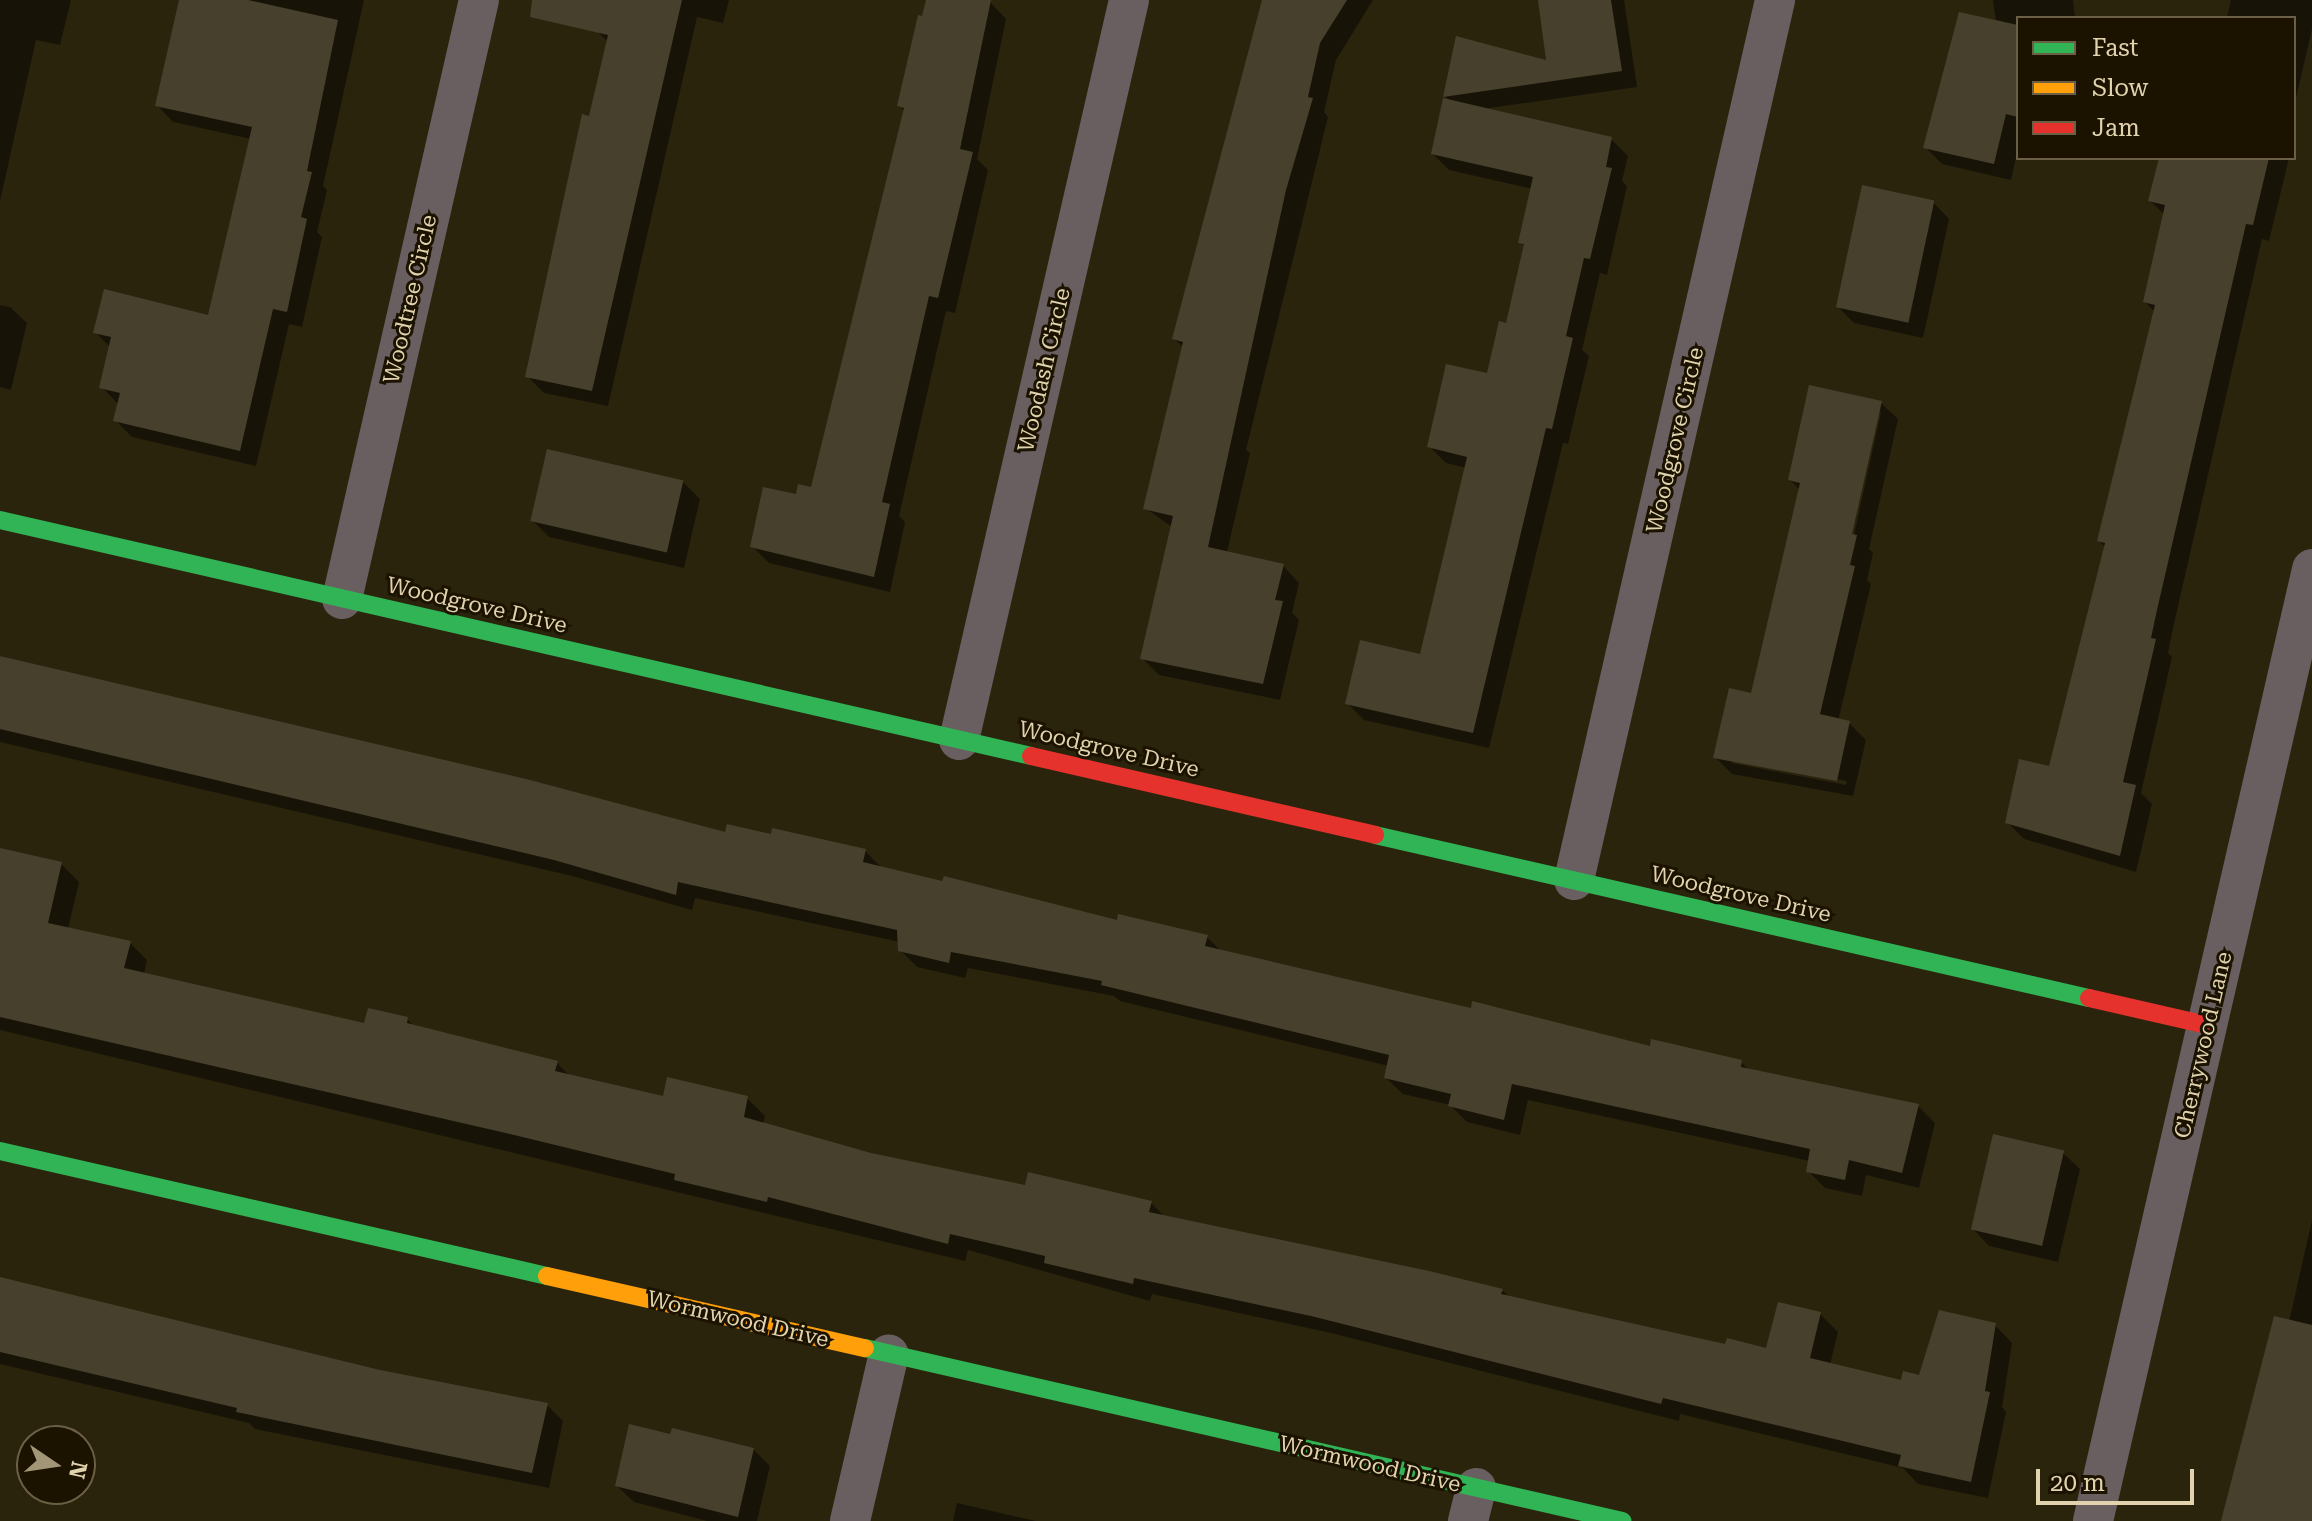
<!DOCTYPE html>
<html>
<head>
<meta charset="utf-8">
<style>
	body { margin:0 }
	#map { position:relative; width:2312px; height:1521px; overflow:hidden; background:#2b240d; font-family:"Roboto Serif",serif }
	div>[style] { position:absolute }
	[style*='--x'] { left:calc(var(--x)*1px); top:calc(var(--y)*1px); width:calc(var(--w)*1px); rotate:calc(var(--a)*1deg) }
	.shadow>* { inset:0; background:#0007 }
	.building>* { inset:0; background:#47402d; transform-origin:0 0 }
	.street>* { height:40px; margin:-20px; padding:0 20px; transform-origin:20px; border-radius:20px; background:#695f61 }
	.fast>* { height:18px; margin:-9px; padding:0 9px; transform-origin:9px; border-radius:9px; background:#30b455 }
	.slow>* { height:18px; margin:-9px; padding:0 9px; transform-origin:9px; border-radius:9px; background:#ff9f0a }
	.jam>* { height:18px; margin:-9px; padding:0 9px; transform-origin:9px; border-radius:9px; background:#e5322d }
	span { translate:-50% -50%; white-space:nowrap; text-align:center; line-height:1.15; -webkit-text-stroke:6px #1b1300; paint-order:stroke }
	.street-label { font-size:22px; color:#e2d3af }
	.legend { position:absolute; left:2016px; top:16px; width:280px; height:144px; box-sizing:border-box; background:#1b1300; border:2px solid #6b6046; margin:0; padding:10px 14px; list-style:none; font-size:24px; color:#e2d3af }
	.legend li { display:flex; align-items:center; gap:16px; height:40px }
	.legend b { width:40px; border:2px solid #6b6046 }
	.north { position:absolute; left:16px; top:1425px; width:80px; height:80px; box-sizing:border-box; background:#1b1300; border:2px solid #6b6046; border-radius:50%; rotate:103deg; font-size:22px; font-weight:700; line-height:32px; text-align:center; color:#e2d3af }
	.north::after { content:''; display:block; margin:auto; width:28px; height:36px; background:#a29676; clip-path:polygon(50% 0,100% 100%,50% 72%,0 100%) }
	.scale { position:absolute; left:2036px; top:1469px; width:158px; height:36px; box-sizing:border-box; border:4px solid #e2d3af; border-top:0; padding-left:10px; font-size:24px; line-height:28px; white-space:nowrap; color:#e2d3af; -webkit-text-stroke:6px #1b1300; paint-order:stroke }
</style>
</head>
<body>
<div id="map">
	<div class="shadow">
		<i style="clip-path:polygon(0 0,71px 0,60px 45px,36px 40px,0 201px)"></i>
		<i style="clip-path:polygon(181px 0,364px 0,323px 186px,327px 190px,317px 232px,322px 237px,302px 327px,289px 324px,256px 466px,132px 437px,116px 421px,118px 404px,102px 387px,111px 348px,95px 332px,210px 317px,251px 139px,173px 122px,157px 105px)"></i>
		<i style="clip-path:polygon(605px 0,729px 0,723px 23px,697px 17px,608px 406px,544px 393px,527px 376px,608px 42px,598px 32px)"></i>
		<i style="clip-path:polygon(928px 0,990px 2px,1006px 19px,977px 159px,988px 170px,955px 313px,946px 311px,899px 516px,905px 522px,890px 592px,769px 563px,752px 546px,798px 497px,813px 489px,905px 112px,899px 105px)"></i>
		<i style="clip-path:polygon(1264px 0,1373px 0,1336px 60px,1324px 112px,1328px 117px,1246px 450px,1250px 453px,1227px 552px,1283px 566px,1299px 583px,1292px 613px,1299px 620px,1280px 700px,1159px 675px,1142px 658px,1172px 527px,1145px 508px,1184px 348px,1174px 339px)"></i>
		<i style="clip-path:polygon(1540px 0,1624px 0,1637px 87px,1483px 109px,1611px 139px,1628px 156px,1622px 181px,1627px 186px,1607px 275px,1600px 273px,1582px 350px,1589px 356px,1568px 444px,1563px 443px,1489px 748px,1364px 720px,1347px 703px,1422px 657px,1467px 468px,1446px 463px,1429px 446px,1488px 375px,1508px 325px,1526px 247px,1521px 242px,1533px 189px,1449px 170px,1433px 154px,1451px 102px,1445px 96px,1549px 63px)"></i>
		<i style="clip-path:polygon(1993px 0,2073px 0,2075px 18px,2018px 18px,2018px 148px,2011px 180px,1942px 164px,1925px 147px,1996px 22px)"></i>
		<i style="clip-path:polygon(2231px 0,2312px 0,2312px 29px,2294px 107px,2294px 18px,2227px 18px)"></i>
		<i style="clip-path:polygon(2161px 158px,2289px 158px,2269px 241px,2262px 239px,2173px 628px,2168px 653px,2172px 657px,2141px 793px,2152px 804px,2136px 872px,2024px 839px,2007px 822px,2050px 768px,2106px 548px,2099px 541px,2155px 312px,2145px 302px,2165px 215px,2150px 201px)"></i>
		<i style="clip-path:polygon(1933px 202px,1949px 219px,1923px 338px,1854px 323px,1837px 306px)"></i>
		<i style="clip-path:polygon(0 305px,10px 307px,27px 323px,11px 390px,0 387px)"></i>
		<i style="clip-path:polygon(evenodd,1881px 403px,1898px 419px,1869px 549px,1873px 553px,1867px 580px,1871px 584px,1838px 721px,1849px 723px,1866px 740px,1853px 796px,1732px 774px,1715px 757px,1753px 695px,1800px 490px,1790px 480px,1881px 403px,1877px 412px,1881px 412px,1852px 544px,1848px 543px,1877px 412px,1881px 403px,1732px 759px,1847px 781px,1846px 785px,1732px 763px,1732px 759px)"></i>
		<i style="clip-path:polygon(683px 482px,700px 499px,684px 568px,549px 537px,532px 520px)"></i>
		<i style="clip-path:polygon(0 656px,727px 834px,865px 851px,883px 869px,1118px 923px,1207px 937px,1222px 952px,1651px 1049px,1741px 1062px,1750px 1071px,1918px 1106px,1935px 1123px,1919px 1188px,1866px 1175px,1862px 1196px,1825px 1188px,1808px 1171px,1810px 1161px,1528px 1100px,1520px 1135px,1467px 1122px,1450px 1105px,1403px 1094px,1386px 1078px,1389px 1066px,1120px 1001px,1114px 996px,968px 968px,965px 978px,917px 967px,900px 950px,900px 942px,695px 898px,692px 910px,572px 876px,0 742px)"></i>
		<i style="clip-path:polygon(61px 864px,79px 882px,68px 929px,130px 943px,147px 960px,144px 974px,366px 1025px,407px 1019px,415px 1027px,557px 1063px,571px 1077px,664px 1098px,747px 1098px,765px 1116px,763px 1124px,870px 1155px,1026px 1187px,1151px 1203px,1165px 1217px,1502px 1290px,1510px 1298px,1727px 1346px,1768px 1350px,1820px 1314px,1838px 1332px,1830px 1365px,1902px 1383px,1920px 1377px,1995px 1325px,2012px 1343px,2002px 1407px,2006px 1412px,1988px 1498px,1918px 1484px,1903px 1468px,1680px 1414px,1679px 1421px,1331px 1333px,1152px 1294px,1150px 1301px,968px 1250px,965px 1261px,0 1030px,0 867px)"></i>
		<i style="clip-path:polygon(2063px 1153px,2080px 1169px,2058px 1262px,1989px 1246px,1973px 1229px)"></i>
		<i style="clip-path:polygon(2312px 1220px,2312px 1521px,2223px 1521px,2289px 1322px)"></i>
		<i style="clip-path:polygon(0 1280px,380px 1372px,547px 1405px,563px 1421px,549px 1488px,255px 1429px,249px 1423px,0 1364px)"></i>
		<i style="clip-path:polygon(672px 1436px,753px 1449px,770px 1466px,757px 1521px,707px 1521px,634px 1502px,617px 1486px)"></i>
		<i style="clip-path:polygon(957px 1503px,1036px 1521px,953px 1521px)"></i>
	</div>
	<div class="building">
		<i style="clip-path:polygon(179px 0,248px 0,338px 20px,307px 171px,312px 172px,301px 217px,307px 219px,287px 312px,273px 309px,240px 451px,113px 421px,120px 393px,99px 388px,111px 337px,93px 333px,104px 289px,208px 315px,252px 127px,155px 106px)"></i>
		<i style="clip-path:polygon(532px 0,682px 0,592px 391px,525px 377px,582px 114px,589px 116px,608px 35px,530px 17px)"></i>
		<i style="clip-path:polygon(926px 0,991px 0,960px 149px,973px 152px,938px 298px,929px 296px,882px 502px,890px 504px,874px 577px,750px 547px,763px 487px,796px 494px,798px 484px,811px 487px,904px 108px,897px 106px,918px 15px,922px 16px)"></i>
		<i style="clip-path:polygon(1262px 0,1347px 0,1320px 43px,1308px 97px,1313px 98px,1286px 190px,1208px 547px,1284px 564px,1275px 600px,1283px 601px,1263px 684px,1140px 659px,1173px 516px,1143px 509px,1183px 342px,1172px 339px)"></i>
		<i style="clip-path:polygon(1538px 0,1611px 0,1622px 71px,1443px 97px,1456px 36px,1546px 60px)"></i>
		<i style="clip-path:polygon(1959px 12px,2018px 25px,2018px 117px,2006px 114px,1994px 164px,1923px 148px)"></i>
		<i style="clip-path:polygon(1443px 98px,1612px 137px,1606px 167px,1612px 168px,1590px 259px,1584px 258px,1566px 336px,1573px 338px,1552px 429px,1546px 428px,1473px 733px,1345px 704px,1360px 640px,1420px 654px,1467px 457px,1427px 447px,1446px 364px,1487px 373px,1499px 321px,1506px 323px,1524px 244px,1518px 243px,1533px 177px,1431px 154px)"></i>
		<i style="clip-path:polygon(2159px 158px,2269px 158px,2253px 225px,2246px 224px,2157px 610px,2151px 638px,2156px 639px,2123px 782px,2136px 785px,2120px 856px,2005px 823px,2019px 759px,2049px 766px,2105px 543px,2097px 541px,2155px 305px,2143px 302px,2165px 205px,2148px 201px)"></i>
		<i style="left:1862px;top:185px;width:74px;height:125px;rotate:12deg"></i>
		<i style="clip-path:polygon(1809px 385px,1882px 401px,1852px 534px,1857px 535px,1850px 565px,1855px 566px,1820px 714px,1850px 721px,1837px 781px,1713px 758px,1729px 688px,1751px 693px,1800px 483px,1788px 480px)"></i>
		<i style="left:547px;top:449px;width:140px;height:74px;rotate:13deg"></i>
		<i style="clip-path:polygon(0 656px,530px 780px,725px 832px,727px 824px,771px 834px,772px 828px,866px 849px,863px 862px,942px 881px,944px 876px,1117px 920px,1118px 914px,1208px 935px,1205px 946px,1471px 1008px,1472px 1001px,1650px 1046px,1651px 1039px,1742px 1060px,1741px 1067px,1919px 1104px,1902px 1173px,1849px 1160px,1845px 1180px,1806px 1172px,1810px 1149px,1512px 1084px,1504px 1120px,1448px 1106px,1451px 1094px,1384px 1078px,1389px 1055px,1101px 985px,1102px 981px,951px 952px,949px 963px,898px 951px,897px 930px,678px 882px,676px 895px,554px 860px,0 729px)"></i>
		<i style="clip-path:polygon(0 848px,62px 862px,48px 923px,131px 941px,124px 968px,364px 1023px,368px 1008px,408px 1017px,407px 1023px,558px 1061px,555px 1071px,663px 1096px,667px 1077px,748px 1096px,744px 1117px,871px 1153px,1025px 1185px,1028px 1172px,1152px 1201px,1149px 1212px,1429px 1271px,1503px 1289px,1501px 1294px,1725px 1344px,1727px 1338px,1766px 1348px,1778px 1302px,1821px 1312px,1810px 1358px,1901px 1380px,1903px 1371px,1919px 1375px,1939px 1310px,1996px 1323px,1985px 1391px,1990px 1392px,1971px 1482px,1898px 1466px,1901px 1455px,1663px 1398px,1661px 1404px,1311px 1316px,1134px 1278px,1133px 1284px,1044px 1263px,1045px 1256px,950px 1234px,948px 1244px,768px 1197px,767px 1202px,674px 1180px,675px 1174px,510px 1134px,0 1017px)"></i>
		<i style="left:1993px;top:1134px;width:73px;height:98px;rotate:13deg"></i>
		<i style="clip-path:polygon(0 1277px,380px 1370px,548px 1403px,532px 1473px,236px 1412px,237px 1408px,0 1352px)"></i>
		<i style="clip-path:polygon(2274px 1316px,2312px 1325px,2312px 1521px,2221px 1521px)"></i>
		<i style="clip-path:polygon(629px 1424px,670px 1434px,672px 1428px,754px 1448px,738px 1517px,615px 1486px)"></i>
	</div>
	<div class="street">
		<i style="--x:342;--y:599;--w:614;--a:-77.12"></i>
		<i style="--x:959;--y:740;--w:759;--a:-77.06"></i>
		<i style="--x:1574;--y:880;--w:903;--a:-77.13"></i>
		<i style="--x:850;--y:1521;--w:171;--a:-76.9"></i>
		<i style="--x:1468;--y:1521;--w:34;--a:-76"></i>
		<i style="--x:2093;--y:1521;--w:977;--a:-77.04"></i>
	</div>
	<div class="fast">
		<i style="--x:0;--y:520;--w:1058;--a:12.89"></i>
		<i style="--x:1375;--y:835;--w:732;--a:12.86"></i>
		<i style="--x:0;--y:1151;--w:561;--a:12.87"></i>
		<i style="--x:865;--y:1348;--w:777;--a:12.87"></i>
	</div>
	<div class="slow">
		<i style="--x:547;--y:1276;--w:326;--a:12.8"></i>
	</div>
	<div class="jam">
		<i style="--x:1031;--y:756;--w:353;--a:12.9"></i>
		<i style="--x:2089;--y:998;--w:121;--a:12.9"></i>
	</div>
	<div class="street-label">
		<span style="left:410px;top:299px;rotate:-77deg">Woodtree Circle</span>
		<span style="left:1044px;top:370px;rotate:-77deg">Woodash Circle</span>
		<span style="left:1675px;top:440px;rotate:-77deg">Woodgrove Circle</span>
		<span style="left:477px;top:605px;rotate:13deg">Woodgrove Drive</span>
		<span style="left:1109px;top:749px;rotate:13deg">Woodgrove Drive</span>
		<span style="left:1741px;top:894px;rotate:13deg">Woodgrove Drive</span>
		<span style="left:2203px;top:1045px;rotate:-77deg">Cherrywood Lane</span>
		<span style="left:738px;top:1319px;rotate:13deg">Wormwood Drive</span>
		<span style="left:1370px;top:1464px;rotate:13deg">Wormwood Drive</span>
	</div>
	<ul class="legend">
	<li><b style="height:10px;background:#30b455"></b>Fast</li>
	<li><b style="height:10px;background:#ff9f0a"></b>Slow</li>
	<li><b style="height:10px;background:#e5322d"></b>Jam</li>
	</ul>
	<div class="north">N</div>
	<div class="scale">20 m</div>
</div>
</body>
</html>
